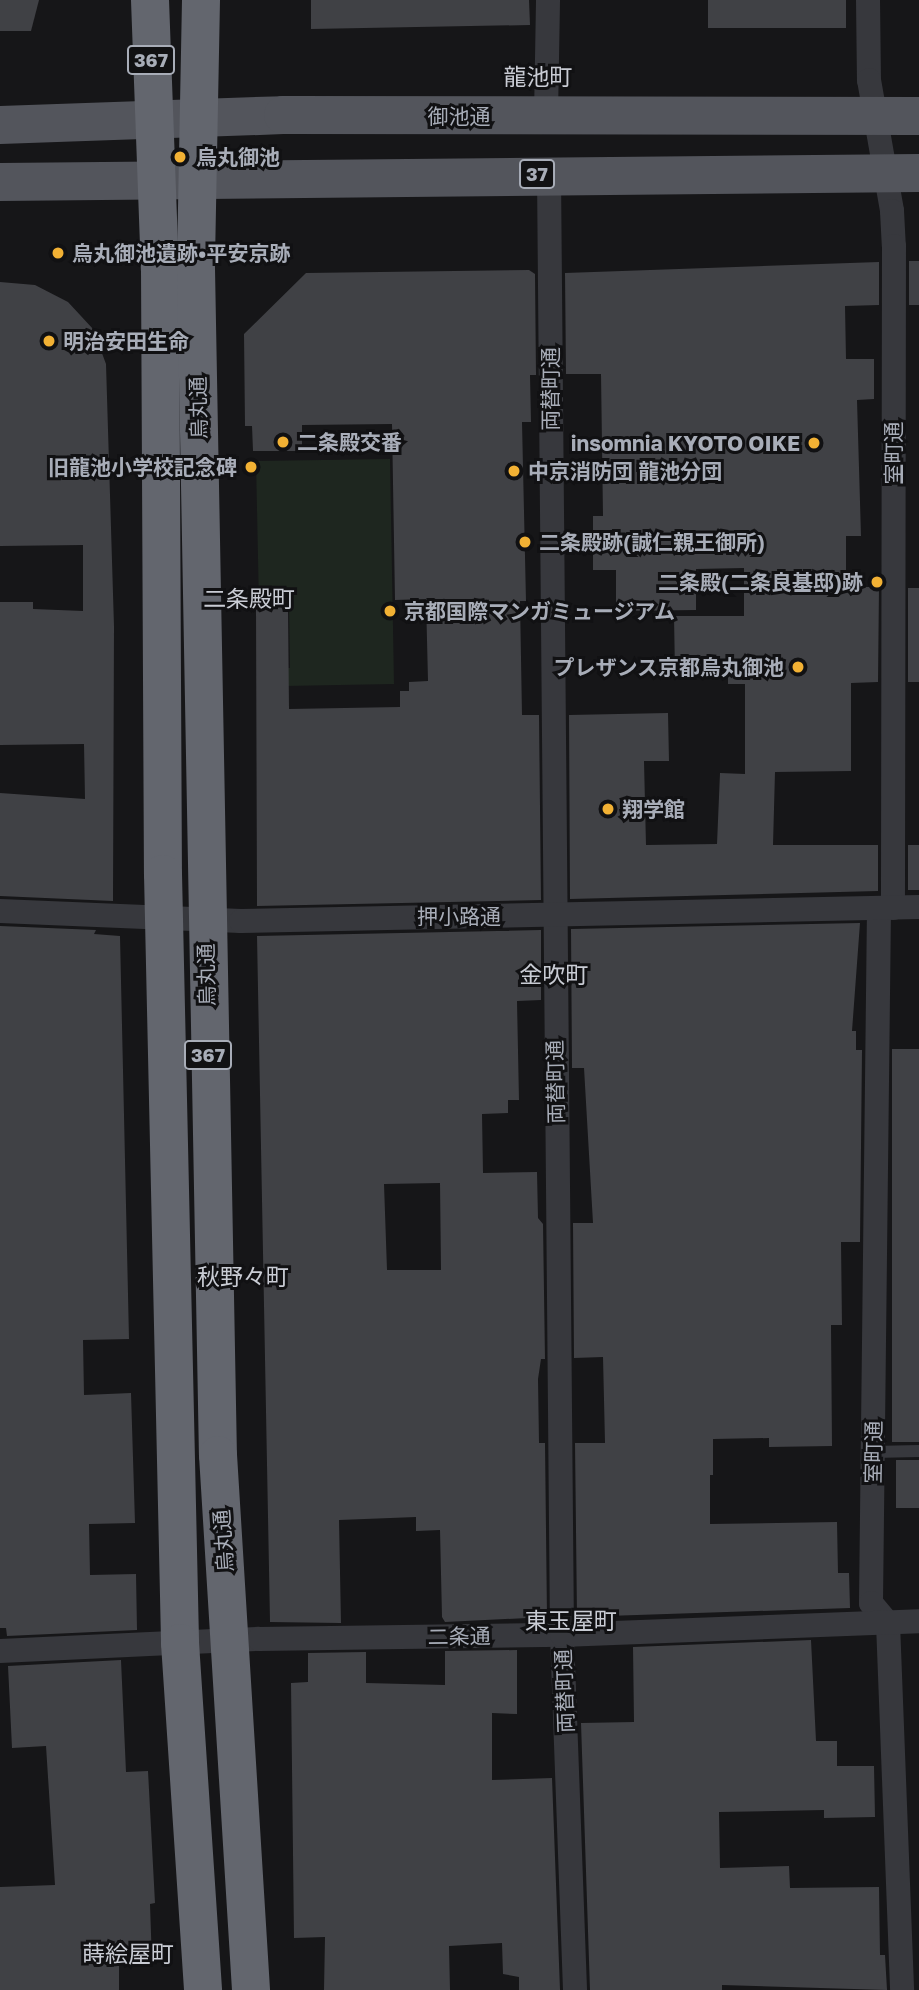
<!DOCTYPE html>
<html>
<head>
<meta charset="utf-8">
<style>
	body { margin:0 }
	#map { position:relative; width:919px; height:1990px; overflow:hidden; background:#161618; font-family:"Golos Text","Noto Sans JP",sans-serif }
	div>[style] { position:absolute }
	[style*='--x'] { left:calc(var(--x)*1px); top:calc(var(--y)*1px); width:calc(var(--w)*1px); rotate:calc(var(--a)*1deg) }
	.green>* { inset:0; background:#1e261f }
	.building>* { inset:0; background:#404145; transform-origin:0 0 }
	.lane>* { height:12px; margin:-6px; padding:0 6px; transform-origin:6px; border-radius:6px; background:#37383d }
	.street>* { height:24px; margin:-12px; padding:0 12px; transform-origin:12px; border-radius:12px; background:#37383d }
	.primary>* { height:38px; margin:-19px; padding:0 19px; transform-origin:19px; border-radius:19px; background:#53555c }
	.highway>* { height:38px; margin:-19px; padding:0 19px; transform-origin:19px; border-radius:19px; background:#63666e }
	.dots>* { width:19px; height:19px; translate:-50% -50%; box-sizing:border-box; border:4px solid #111113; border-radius:50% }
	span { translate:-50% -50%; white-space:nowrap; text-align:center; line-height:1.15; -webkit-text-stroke:6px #111113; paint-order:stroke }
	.shield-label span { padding:2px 5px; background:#111113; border:2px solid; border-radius:5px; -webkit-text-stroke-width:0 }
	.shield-label { font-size:19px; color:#a8adb8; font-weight:700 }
	.street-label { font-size:21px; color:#a8adb8 }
	.poi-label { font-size:21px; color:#a8adb8; font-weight:700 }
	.left { translate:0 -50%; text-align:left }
	.right { translate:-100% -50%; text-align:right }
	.neighbourhood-label { font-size:23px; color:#c9ccd4 }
</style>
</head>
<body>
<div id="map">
	<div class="green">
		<i style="clip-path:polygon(390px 459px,394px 684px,285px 686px,285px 668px,290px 668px,289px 606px,259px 606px,256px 461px)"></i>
	</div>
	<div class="building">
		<i style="clip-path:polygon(0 0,39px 0,31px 31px,0 31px)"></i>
		<i style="clip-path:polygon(311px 0,529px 0,530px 25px,311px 29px)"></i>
		<i style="left:708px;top:0;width:138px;height:28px"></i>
		<i style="left:909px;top:261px;width:10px;height:44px"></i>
		<i style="clip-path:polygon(879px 262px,879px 305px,845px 306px,846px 359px,874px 359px,874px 399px,857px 400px,861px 536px,846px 536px,846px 587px,879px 587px,878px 682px,851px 683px,851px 771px,775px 772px,773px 845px,878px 845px,878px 891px,570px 899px,569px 715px,668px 713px,669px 761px,644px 761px,646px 845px,717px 844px,720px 773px,745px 774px,745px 684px,728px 684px,728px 673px,675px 674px,674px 616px,744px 616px,744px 568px,696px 569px,696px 610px,616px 611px,616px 570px,593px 570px,593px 516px,603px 516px,601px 374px,566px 374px,565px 273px)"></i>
		<i style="clip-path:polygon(529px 270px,535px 274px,536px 375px,530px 375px,531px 422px,522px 422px,526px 601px,520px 601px,522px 715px,539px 715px,541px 900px,257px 906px,256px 608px,288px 607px,289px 709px,400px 707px,400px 691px,409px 691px,409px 682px,428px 681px,426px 599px,395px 600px,392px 424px,302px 425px,302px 451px,253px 451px,252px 426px,245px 426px,244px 334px,306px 273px)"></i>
		<i style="clip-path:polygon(0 282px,35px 285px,68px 302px,93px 329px,106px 364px,114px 626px,113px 901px,0 896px,0 793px,85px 799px,84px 744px,0 745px,0 602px,33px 602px,33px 609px,83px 611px,83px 545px,0 546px)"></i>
		<i style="left:908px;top:588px;width:11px;height:94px"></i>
		<i style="left:908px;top:845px;width:11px;height:45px"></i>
		<i style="clip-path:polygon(860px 923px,852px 1031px,856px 1031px,856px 1050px,862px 1050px,860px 1242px,841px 1242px,842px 1325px,831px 1325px,832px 1446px,769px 1447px,769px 1438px,713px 1439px,713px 1475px,710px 1475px,710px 1524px,837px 1522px,838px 1573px,849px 1573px,850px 1608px,577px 1617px,575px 1443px,605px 1443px,603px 1357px,574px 1358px,573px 1223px,593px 1223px,584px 1068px,572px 1068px,571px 929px)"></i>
		<i style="clip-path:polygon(0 926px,96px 930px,94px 934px,120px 936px,129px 1339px,83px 1340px,84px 1395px,131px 1393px,135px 1523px,89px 1524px,90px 1575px,136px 1574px,137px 1630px,7px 1636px,6px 1628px,0 1628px)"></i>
		<i style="clip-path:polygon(evenodd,541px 930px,541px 1000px,517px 1001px,519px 1100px,508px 1100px,508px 1113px,482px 1114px,483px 1173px,537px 1172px,538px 1218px,543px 1224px,545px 1359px,541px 1359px,538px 1379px,539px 1443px,545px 1443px,547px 1617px,445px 1622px,442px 1617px,440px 1530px,416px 1531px,416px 1517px,339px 1520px,341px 1623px,270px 1622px,257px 936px,541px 930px,440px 1183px,441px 1270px,387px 1270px,384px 1184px,440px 1183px)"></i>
		<i style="left:919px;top:1049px;width:393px;height:27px;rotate:90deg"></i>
		<i style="left:896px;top:1460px;width:23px;height:48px"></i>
		<i style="clip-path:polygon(811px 1640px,816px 1741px,837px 1741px,837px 1766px,874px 1766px,875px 1817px,824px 1818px,824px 1810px,719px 1812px,720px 1868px,789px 1866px,790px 1888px,879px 1887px,880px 1955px,885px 1955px,887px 1990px,722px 1985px,722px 1990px,590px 1990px,581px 1723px,634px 1722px,633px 1647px)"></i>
		<i style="clip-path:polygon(517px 1650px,517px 1714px,492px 1713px,492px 1780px,552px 1778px,560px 1990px,519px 1990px,519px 1977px,503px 1974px,502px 1943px,449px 1946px,450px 1990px,324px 1990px,325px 1937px,294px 1938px,291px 1683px,308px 1682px,308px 1653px,366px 1652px,366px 1683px,445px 1685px,445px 1651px)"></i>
		<i style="clip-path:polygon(121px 1660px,126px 1772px,148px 1771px,155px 1903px,150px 1904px,152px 1963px,119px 1965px,119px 1990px,0 1990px,0 1887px,55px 1885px,46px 1746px,12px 1748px,8px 1666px)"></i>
	</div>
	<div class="lane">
		<i style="--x:873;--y:1452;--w:46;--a:-1.2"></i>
	</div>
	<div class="street">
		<i style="--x:868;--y:0;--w:80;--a:89.3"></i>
		<i style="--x:869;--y:80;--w:133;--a:80"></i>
		<i style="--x:892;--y:211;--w:35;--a:87"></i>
		<i style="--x:894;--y:246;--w:662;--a:90.09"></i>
		<i style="--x:546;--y:116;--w:116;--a:-89"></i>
		<i style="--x:549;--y:174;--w:1461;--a:89.49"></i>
		<i style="--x:562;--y:1635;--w:355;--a:87.9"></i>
		<i style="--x:879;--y:908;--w:695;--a:90.66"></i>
		<i style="--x:871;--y:1603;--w:26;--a:50"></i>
		<i style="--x:888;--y:1623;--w:367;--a:87.8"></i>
		<i style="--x:0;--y:911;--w:241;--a:2.4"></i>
		<i style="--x:241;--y:921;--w:678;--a:-1.18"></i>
		<i style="--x:0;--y:1651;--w:259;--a:-2.7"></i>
		<i style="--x:259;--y:1639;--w:303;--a:-0.8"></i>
		<i style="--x:562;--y:1635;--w:357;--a:-2.2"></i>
	</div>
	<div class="primary">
		<i style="--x:0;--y:125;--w:283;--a:-2"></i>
		<i style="--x:283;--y:115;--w:636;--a:0.09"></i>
		<i style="--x:0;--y:182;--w:919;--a:-0.56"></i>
	</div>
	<div class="highway">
		<i style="--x:150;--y:0;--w:270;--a:87.9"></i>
		<i style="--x:160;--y:270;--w:604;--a:89.72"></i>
		<i style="--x:163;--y:874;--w:769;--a:88.73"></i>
		<i style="--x:180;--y:1643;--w:348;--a:86.2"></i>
		<i style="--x:201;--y:0;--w:269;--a:91.1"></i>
		<i style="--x:196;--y:269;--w:1186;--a:88.94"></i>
		<i style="--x:218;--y:1455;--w:536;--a:86.47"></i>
	</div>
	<div class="dots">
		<i style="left:180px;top:157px;background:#f2b134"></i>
		<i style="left:58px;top:253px;background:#f2b134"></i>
		<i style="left:49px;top:341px;background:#f2b134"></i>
		<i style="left:283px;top:442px;background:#f2b134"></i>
		<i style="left:814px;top:443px;background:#f2b134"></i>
		<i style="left:251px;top:467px;background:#f2b134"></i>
		<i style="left:514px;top:471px;background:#f2b134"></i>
		<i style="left:525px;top:542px;background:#f2b134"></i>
		<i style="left:877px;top:582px;background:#f2b134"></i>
		<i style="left:390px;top:611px;background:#f2b134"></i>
		<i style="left:798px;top:667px;background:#f2b134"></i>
		<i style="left:608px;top:809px;background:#f2b134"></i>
	</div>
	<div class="shield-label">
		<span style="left:151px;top:60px">367</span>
		<span style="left:537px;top:174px">37</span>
		<span style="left:208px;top:1055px">367</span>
	</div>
	<div class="street-label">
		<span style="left:459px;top:116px">御池通</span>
		<span style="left:550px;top:389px;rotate:-90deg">両替町通</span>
		<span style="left:198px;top:408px;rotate:-91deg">烏丸通</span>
		<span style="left:893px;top:453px;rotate:-90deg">室町通</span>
		<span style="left:459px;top:916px">押小路通</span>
		<span style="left:206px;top:975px;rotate:-91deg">烏丸通</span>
		<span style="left:555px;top:1082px;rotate:-91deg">両替町通</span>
		<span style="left:873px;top:1452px;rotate:-89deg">室町通</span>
		<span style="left:223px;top:1541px;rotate:-94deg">烏丸通</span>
		<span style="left:459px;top:1636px;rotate:-1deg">二条通</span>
		<span style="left:564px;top:1691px;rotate:-92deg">両替町通</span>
	</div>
	<div class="poi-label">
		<span class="left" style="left:196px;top:157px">烏丸御池</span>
		<span class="left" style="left:72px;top:253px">烏丸御池遺跡•平安京跡</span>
		<span class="left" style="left:63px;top:341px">明治安田生命</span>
		<span class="left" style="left:297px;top:442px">二条殿交番</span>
		<span class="right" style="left:800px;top:443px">insomnia KYOTO OIKE</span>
		<span class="right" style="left:237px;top:467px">旧龍池小学校記念碑</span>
		<span class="left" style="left:528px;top:471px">中京消防団 龍池分団</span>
		<span class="left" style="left:539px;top:542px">二条殿跡(誠仁親王御所)</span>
		<span class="right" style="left:863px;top:582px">二条殿(二条良基邸)跡</span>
		<span class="left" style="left:404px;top:611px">京都国際マンガミュージアム</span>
		<span class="right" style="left:784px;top:667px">プレザンス京都烏丸御池</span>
		<span class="left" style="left:622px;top:809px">翔学館</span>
	</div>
	<div class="neighbourhood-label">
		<span style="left:538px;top:76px">龍池町</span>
		<span style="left:249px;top:598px">二条殿町</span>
		<span style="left:554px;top:974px">金吹町</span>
		<span style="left:243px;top:1276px">秋野々町</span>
		<span style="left:571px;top:1620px">東玉屋町</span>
		<span style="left:128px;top:1953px">蒔絵屋町</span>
	</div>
</div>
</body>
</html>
